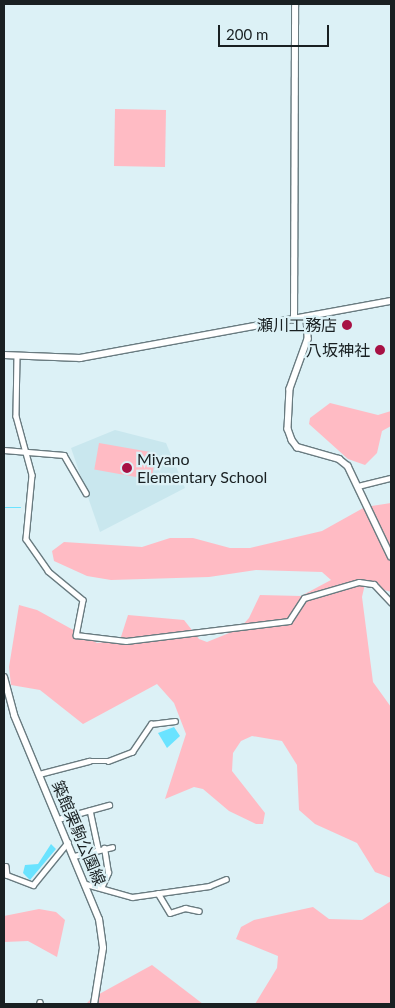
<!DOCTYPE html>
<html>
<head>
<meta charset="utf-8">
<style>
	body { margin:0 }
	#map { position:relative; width:395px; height:1008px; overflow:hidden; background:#dcf1f6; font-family:Lato,"Noto Sans JP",sans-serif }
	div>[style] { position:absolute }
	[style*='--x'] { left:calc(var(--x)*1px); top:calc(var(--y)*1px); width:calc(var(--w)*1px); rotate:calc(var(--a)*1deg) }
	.built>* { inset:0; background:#c9e7ee }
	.green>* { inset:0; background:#ffbbc4; transform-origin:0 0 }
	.water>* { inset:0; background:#6ae3ff }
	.stream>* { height:1px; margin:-0.5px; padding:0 0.5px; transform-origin:0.5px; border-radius:0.5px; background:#6ae3ff }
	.roads { filter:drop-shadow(1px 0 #697b80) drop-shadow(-1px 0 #697b80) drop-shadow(0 1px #697b80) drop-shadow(0 -1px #697b80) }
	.street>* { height:4.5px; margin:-2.25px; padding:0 2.25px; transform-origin:2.25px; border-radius:2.25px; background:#fff }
	.secondary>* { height:5.5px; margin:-2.75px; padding:0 2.75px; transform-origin:2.75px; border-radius:2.75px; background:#fff }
	.primary>* { height:6px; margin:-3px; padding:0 3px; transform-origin:3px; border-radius:3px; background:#fff }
	.dots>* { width:14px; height:14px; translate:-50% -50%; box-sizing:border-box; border:2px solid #dcf1f6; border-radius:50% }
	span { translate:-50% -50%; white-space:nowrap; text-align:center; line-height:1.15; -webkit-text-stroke:4.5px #dcf1f6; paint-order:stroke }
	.poi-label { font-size:16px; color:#192022 }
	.right { translate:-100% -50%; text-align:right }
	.left { translate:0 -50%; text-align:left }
	.street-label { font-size:16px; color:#192022 }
	.frame { position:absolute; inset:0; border:5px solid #192022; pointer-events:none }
	.scale { position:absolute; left:218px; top:25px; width:111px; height:22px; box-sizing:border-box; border:2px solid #192022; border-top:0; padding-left:6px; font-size:15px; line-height:18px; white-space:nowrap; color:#192022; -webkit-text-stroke:4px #dcf1f6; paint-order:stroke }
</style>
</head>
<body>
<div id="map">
	<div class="built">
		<i style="clip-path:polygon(115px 430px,166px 443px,185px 488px,100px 532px,71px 448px)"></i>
	</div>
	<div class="green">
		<i style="left:166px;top:110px;width:57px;height:51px;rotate:91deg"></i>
		<i style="clip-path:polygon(330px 403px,378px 415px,391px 411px,391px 426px,382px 431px,377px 453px,365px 465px,348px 459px,309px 424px,310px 418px)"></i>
		<i style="left:99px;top:443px;width:58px;height:27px;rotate:10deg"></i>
		<i style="clip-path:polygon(391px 503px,391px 592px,365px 584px,362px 597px,373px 682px,391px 707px,391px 878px,375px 872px,357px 843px,315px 824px,299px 810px,297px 765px,282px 741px,252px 736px,241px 741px,233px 753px,232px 771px,265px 813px,263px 824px,256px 824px,229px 811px,203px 789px,194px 787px,165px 799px,186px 734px,174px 703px,157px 684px,83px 724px,40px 690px,11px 685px,9px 667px,19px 605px,37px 610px,97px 643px,120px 640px,128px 615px,184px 620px,199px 639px,207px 642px,239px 629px,249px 618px,260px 595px,301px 596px,331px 580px,322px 572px,256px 570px,209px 577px,111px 580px,87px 576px,54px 561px,52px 551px,64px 542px,142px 547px,170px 538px,193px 538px,230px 548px,250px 548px,322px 531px,365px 507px)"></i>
		<i style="clip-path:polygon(391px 901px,391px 1004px,255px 1004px,277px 968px,278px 956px,236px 939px,241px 927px,254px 920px,313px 907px,329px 919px,362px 920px)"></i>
		<i style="clip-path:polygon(39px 909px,56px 912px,65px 920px,57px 957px,28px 941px,4px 942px,4px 916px)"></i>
		<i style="clip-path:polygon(152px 965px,203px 1004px,86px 1004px,92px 998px)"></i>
	</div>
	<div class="water">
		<i style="clip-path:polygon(174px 727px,180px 736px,167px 748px,158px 733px)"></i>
		<i style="clip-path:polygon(51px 844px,56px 849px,30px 880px,23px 873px,25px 865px,38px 864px)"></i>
	</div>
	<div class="stream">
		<i style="--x:4;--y:507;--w:16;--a:0"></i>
	</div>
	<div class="roads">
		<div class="street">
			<i style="--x:17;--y:356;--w:60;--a:91"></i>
			<i style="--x:16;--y:416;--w:61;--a:74.8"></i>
			<i style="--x:32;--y:475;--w:64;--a:95.4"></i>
			<i style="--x:26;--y:539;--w:39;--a:55"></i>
			<i style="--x:48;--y:571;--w:45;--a:39.6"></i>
			<i style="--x:83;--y:600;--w:36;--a:101"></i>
			<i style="--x:76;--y:635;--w:50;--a:6.8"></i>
			<i style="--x:126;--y:641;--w:164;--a:-7"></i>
			<i style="--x:289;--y:621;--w:27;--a:-57"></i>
			<i style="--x:304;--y:598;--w:57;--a:-16.2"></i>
			<i style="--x:359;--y:582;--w:15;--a:8"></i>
			<i style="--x:374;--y:584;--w:25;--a:47"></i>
			<i style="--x:4;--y:450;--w:60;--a:4.8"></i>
			<i style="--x:64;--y:455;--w:44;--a:59.9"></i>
			<i style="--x:358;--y:486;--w:34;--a:-14"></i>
			<i style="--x:39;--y:774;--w:52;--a:-14.6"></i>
			<i style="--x:89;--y:761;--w:19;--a:0"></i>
			<i style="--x:108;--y:761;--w:26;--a:-21"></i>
			<i style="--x:132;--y:752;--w:34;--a:-56"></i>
			<i style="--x:151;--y:724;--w:24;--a:-7"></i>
			<i style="--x:90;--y:810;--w:40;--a:78"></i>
			<i style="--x:58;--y:819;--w:53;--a:-15.4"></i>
			<i style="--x:74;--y:856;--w:39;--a:-13"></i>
			<i style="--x:6;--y:866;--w:9;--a:84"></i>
			<i style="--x:7;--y:875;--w:28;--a:21"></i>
			<i style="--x:33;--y:885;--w:55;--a:-50.9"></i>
			<i style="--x:86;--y:884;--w:48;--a:15.8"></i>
			<i style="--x:132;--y:897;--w:78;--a:-8.1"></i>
			<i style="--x:209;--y:886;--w:18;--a:-22"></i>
			<i style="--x:101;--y:888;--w:17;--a:-65"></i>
			<i style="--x:108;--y:873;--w:25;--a:-99"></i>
			<i style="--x:158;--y:893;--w:23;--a:59"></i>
			<i style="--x:170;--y:913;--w:16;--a:-18"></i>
			<i style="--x:185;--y:908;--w:14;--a:12"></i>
			<i style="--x:40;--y:1002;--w:2;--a:90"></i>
		</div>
		<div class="secondary">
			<i style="--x:307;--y:317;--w:22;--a:87"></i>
			<i style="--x:308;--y:339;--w:53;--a:109.8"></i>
			<i style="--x:290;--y:389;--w:40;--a:92.9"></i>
			<i style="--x:288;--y:429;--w:12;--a:70"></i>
			<i style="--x:292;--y:440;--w:9;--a:54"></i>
			<i style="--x:297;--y:447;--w:44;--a:15.9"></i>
			<i style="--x:339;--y:459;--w:11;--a:38"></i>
			<i style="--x:348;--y:466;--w:100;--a:64.5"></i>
			<i style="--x:294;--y:320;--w:316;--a:-89.8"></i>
			<i style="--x:4;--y:355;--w:76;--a:2.3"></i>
			<i style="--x:80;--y:358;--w:316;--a:-10.4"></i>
		</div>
		<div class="primary">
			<i style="--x:4;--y:677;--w:39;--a:75"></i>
			<i style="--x:14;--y:715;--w:221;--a:67.4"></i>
			<i style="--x:99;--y:919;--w:29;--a:82"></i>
			<i style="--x:103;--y:948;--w:57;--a:99.1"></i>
		</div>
	</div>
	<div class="dots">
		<i style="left:347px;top:325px;background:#a71144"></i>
		<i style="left:380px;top:350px;background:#a71144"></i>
		<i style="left:127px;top:468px;background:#a71144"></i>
	</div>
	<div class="poi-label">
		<span class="right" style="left:337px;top:325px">瀬川工務店</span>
		<span class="right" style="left:370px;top:350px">八坂神社</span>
		<span class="left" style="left:137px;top:468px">Miyano<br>Elementary School</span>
	</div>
	<div class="street-label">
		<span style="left:79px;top:833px;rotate:67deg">築館栗駒公園線</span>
	</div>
	<div class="frame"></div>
	<div class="scale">200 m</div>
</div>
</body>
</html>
